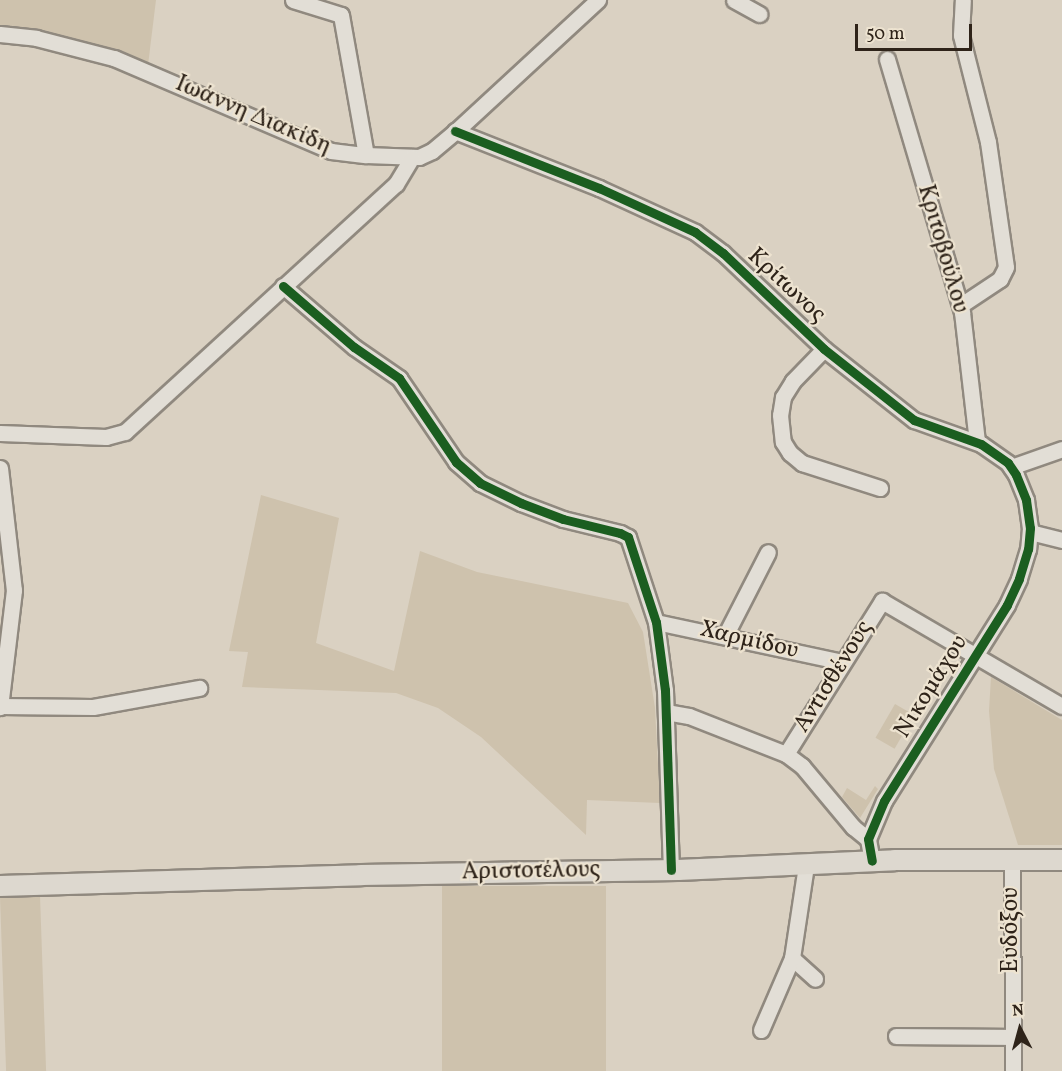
<!DOCTYPE html>
<html>
<head>
<meta charset="utf-8">
<style>
	body { margin:0 }
	#map { position:relative; width:1062px; height:1071px; overflow:hidden; background:#dad1c2; font-family:Vollkorn,serif }
	div>[style] { position:absolute }
	[style*='--x'] { left:calc(var(--x)*1px); top:calc(var(--y)*1px); width:calc(var(--w)*1px); rotate:calc(var(--a)*1deg) }
	.green>* { inset:0; background:#cec2ad; transform-origin:0 0 }
	.roads { filter:drop-shadow(2px 0 #90897f) drop-shadow(-2px 0 #90897f) drop-shadow(0 2px #90897f) drop-shadow(0 -2px #90897f) }
	.minor>* { height:15px; margin:-7.5px; padding:0 7.5px; transform-origin:7.5px; border-radius:7.5px; background:#e2ded6 }
	.major>* { height:20px; margin:-10px; padding:0 10px; transform-origin:10px; border-radius:10px; background:#ddd8cf }
	.cycleway>* { height:9px; margin:-4.5px; padding:0 4.5px; transform-origin:4.5px; border-radius:4.5px; background:#1b5e20 }
	span { translate:-50% -50%; white-space:nowrap; text-align:center; line-height:1.15; -webkit-text-stroke:4.5px #ede3d0; paint-order:stroke }
	.street-label { font-size:24px; color:#2e2319 }
	.north { position:absolute; left:990px; top:999px; width:60px; height:60px; -webkit-text-stroke:4px #ede3d0; paint-order:stroke; rotate:354deg; font-size:16px; font-weight:700; line-height:24px; text-align:center; color:#2e2319 }
	.north::after { content:''; display:block; margin:auto; width:21px; height:27px; background:#2e2319; clip-path:polygon(50% 0,100% 100%,50% 72%,0 100%) }
	.scale { position:absolute; left:855px; top:24px; width:117px; height:27px; box-sizing:border-box; border:3px solid #2e2319; border-top:0; padding-left:8px; font-size:18px; line-height:21px; white-space:nowrap; color:#2e2319; -webkit-text-stroke:4px #ede3d0; paint-order:stroke }
</style>
</head>
<body>
<div id="map">
	<div class="green">
		<i style="clip-path:polygon(0 0,156px 0,148px 65px,0 29px)"></i>
		<i style="clip-path:polygon(261px 495px,339px 518px,316px 643px,394px 671px,420px 551px,477px 572px,628px 603px,643px 632px,655px 708px,660px 803px,587px 800px,586px 835px,481px 737px,438px 708px,396px 693px,242px 687px,248px 652px,229px 651px)"></i>
		<i style="clip-path:polygon(991px 677px,1062px 720px,1062px 845px,1018px 845px,994px 769px,989px 711px)"></i>
		<i style="left:895px;top:704px;width:22px;height:39px;rotate:30deg"></i>
		<i style="clip-path:polygon(875px 786px,878px 789px,860px 818px,842px 797px,847px 788px,866px 800px)"></i>
		<i style="left:442px;top:886px;width:164px;height:185px"></i>
		<i style="left:40px;top:896px;width:175px;height:40px;rotate:88deg"></i>
	</div>
	<div class="roads">
		<div class="minor">
			<i style="--x:293;--y:0;--w:50;--a:17.4"></i>
			<i style="--x:341;--y:15;--w:142;--a:79.9"></i>
			<i style="--x:734;--y:0;--w:29;--a:29"></i>
			<i style="--x:0;--y:34;--w:36;--a:6"></i>
			<i style="--x:36;--y:38;--w:81;--a:14.4"></i>
			<i style="--x:114;--y:58;--w:236;--a:23.2"></i>
			<i style="--x:331;--y:151;--w:35;--a:7"></i>
			<i style="--x:366;--y:155;--w:53;--a:2.2"></i>
			<i style="--x:419;--y:157;--w:14;--a:-25"></i>
			<i style="--x:432;--y:151;--w:33;--a:-40"></i>
			<i style="--x:457;--y:130;--w:192;--a:-42.7"></i>
			<i style="--x:887;--y:59;--w:264;--a:73.5"></i>
			<i style="--x:962;--y:312;--w:131;--a:83.4"></i>
			<i style="--x:455;--y:131;--w:155;--a:21.6"></i>
			<i style="--x:599;--y:188;--w:106;--a:24.6"></i>
			<i style="--x:695;--y:232;--w:35;--a:37"></i>
			<i style="--x:723;--y:253;--w:139;--a:43.5"></i>
			<i style="--x:824;--y:349;--w:115;--a:38.3"></i>
			<i style="--x:914;--y:420;--w:71;--a:19.7"></i>
			<i style="--x:981;--y:444;--w:33;--a:35"></i>
			<i style="--x:1008;--y:463;--w:14;--a:56"></i>
			<i style="--x:1016;--y:475;--w:27;--a:68"></i>
			<i style="--x:1026;--y:500;--w:28;--a:82"></i>
			<i style="--x:1030;--y:528;--w:21;--a:95"></i>
			<i style="--x:1028;--y:549;--w:31;--a:107"></i>
			<i style="--x:1019;--y:579;--w:29;--a:115"></i>
			<i style="--x:1007;--y:605;--w:231;--a:122.1"></i>
			<i style="--x:884;--y:801;--w:41;--a:112.8"></i>
			<i style="--x:868;--y:839;--w:22;--a:80"></i>
			<i style="--x:283;--y:286;--w:94;--a:40.7"></i>
			<i style="--x:354;--y:347;--w:55;--a:34.6"></i>
			<i style="--x:399;--y:378;--w:102;--a:55.8"></i>
			<i style="--x:456;--y:462;--w:32;--a:41"></i>
			<i style="--x:480;--y:483;--w:46;--a:26"></i>
			<i style="--x:521;--y:503;--w:45;--a:20.9"></i>
			<i style="--x:563;--y:519;--w:59;--a:13.8"></i>
			<i style="--x:620;--y:533;--w:9;--a:27"></i>
			<i style="--x:628;--y:537;--w:89;--a:71.8"></i>
			<i style="--x:656;--y:622;--w:69;--a:82.5"></i>
			<i style="--x:665;--y:690;--w:180;--a:88.1"></i>
			<i style="--x:961;--y:305;--w:47;--a:-33.7"></i>
			<i style="--x:1000;--y:279;--w:13;--a:-63"></i>
			<i style="--x:1006;--y:267;--w:126;--a:-98.2"></i>
			<i style="--x:988;--y:142;--w:110;--a:-104.2"></i>
			<i style="--x:961;--y:35;--w:35;--a:-87"></i>
			<i style="--x:824;--y:349;--w:45;--a:134.1"></i>
			<i style="--x:793;--y:381;--w:19;--a:122"></i>
			<i style="--x:783;--y:397;--w:18;--a:99"></i>
			<i style="--x:780;--y:415;--w:27;--a:84"></i>
			<i style="--x:783;--y:442;--w:13;--a:58"></i>
			<i style="--x:790;--y:453;--w:16;--a:40"></i>
			<i style="--x:802;--y:463;--w:82;--a:17.8"></i>
			<i style="--x:0;--y:433;--w:106;--a:2.2"></i>
			<i style="--x:106;--y:437;--w:20;--a:-15"></i>
			<i style="--x:125;--y:432;--w:367;--a:-42.5"></i>
			<i style="--x:396;--y:184;--w:31;--a:-59"></i>
			<i style="--x:1011;--y:467;--w:54;--a:-19.4"></i>
			<i style="--x:0;--y:468;--w:123;--a:83.5"></i>
			<i style="--x:14;--y:590;--w:118;--a:96.8"></i>
			<i style="--x:1030;--y:532;--w:33;--a:14"></i>
			<i style="--x:656;--y:622;--w:191;--a:12.1"></i>
			<i style="--x:725;--y:636;--w:94;--a:-62.9"></i>
			<i style="--x:0;--y:706;--w:93;--a:0.6"></i>
			<i style="--x:93;--y:707;--w:108;--a:-10.2"></i>
			<i style="--x:666;--y:712;--w:23;--a:10"></i>
			<i style="--x:689;--y:716;--w:104;--a:21.4"></i>
			<i style="--x:786;--y:754;--w:20;--a:37"></i>
			<i style="--x:802;--y:766;--w:80;--a:50.1"></i>
			<i style="--x:853;--y:827;--w:19;--a:39"></i>
			<i style="--x:786;--y:754;--w:181;--a:-57.9"></i>
			<i style="--x:882;--y:601;--w:208;--a:30.3"></i>
			<i style="--x:1012;--y:860;--w:211;--a:89.7"></i>
			<i style="--x:792;--y:958;--w:31;--a:42"></i>
			<i style="--x:761;--y:1030;--w:78;--a:-66.7"></i>
			<i style="--x:792;--y:958;--w:94;--a:-81.4"></i>
			<i style="--x:896;--y:1036;--w:116;--a:0.5"></i>
		</div>
		<div class="major">
			<i style="--x:0;--y:886;--w:361;--a:-1.7"></i>
			<i style="--x:361;--y:875;--w:317;--a:-0.9"></i>
			<i style="--x:678;--y:870;--w:217;--a:-2.6"></i>
			<i style="--x:895;--y:860;--w:167;--a:0"></i>
		</div>
	</div>
	<div class="cycleway">
		<i style="--x:455;--y:131;--w:155;--a:21.6"></i>
		<i style="--x:599;--y:188;--w:106;--a:24.6"></i>
		<i style="--x:695;--y:232;--w:35;--a:37"></i>
		<i style="--x:723;--y:253;--w:139;--a:43.5"></i>
		<i style="--x:824;--y:349;--w:115;--a:38.3"></i>
		<i style="--x:914;--y:420;--w:71;--a:19.7"></i>
		<i style="--x:981;--y:444;--w:33;--a:35"></i>
		<i style="--x:1008;--y:463;--w:14;--a:56"></i>
		<i style="--x:1016;--y:475;--w:27;--a:68"></i>
		<i style="--x:1026;--y:500;--w:28;--a:82"></i>
		<i style="--x:1030;--y:528;--w:21;--a:95"></i>
		<i style="--x:1028;--y:549;--w:31;--a:107"></i>
		<i style="--x:1019;--y:579;--w:29;--a:115"></i>
		<i style="--x:1007;--y:605;--w:231;--a:122.1"></i>
		<i style="--x:884;--y:801;--w:41;--a:112.8"></i>
		<i style="--x:868;--y:839;--w:22;--a:80"></i>
		<i style="--x:283;--y:286;--w:94;--a:40.7"></i>
		<i style="--x:354;--y:347;--w:55;--a:34.6"></i>
		<i style="--x:399;--y:378;--w:102;--a:55.8"></i>
		<i style="--x:456;--y:462;--w:32;--a:41"></i>
		<i style="--x:480;--y:483;--w:46;--a:26"></i>
		<i style="--x:521;--y:503;--w:45;--a:20.9"></i>
		<i style="--x:563;--y:519;--w:59;--a:13.8"></i>
		<i style="--x:620;--y:533;--w:9;--a:27"></i>
		<i style="--x:628;--y:537;--w:89;--a:71.8"></i>
		<i style="--x:656;--y:622;--w:69;--a:82.5"></i>
		<i style="--x:665;--y:690;--w:180;--a:88.1"></i>
	</div>
	<div class="street-label">
		<span style="left:253px;top:116px;rotate:23deg">Ιωάννη Διακίδη</span>
		<span style="left:942px;top:249px;rotate:74deg">Κριτοβούλου</span>
		<span style="left:786px;top:286px;rotate:43deg">Κρίτωνος</span>
		<span style="left:749px;top:641px;rotate:13deg">Χαρμίδου</span>
		<span style="left:834px;top:677px;rotate:-58deg">Αντισθένους</span>
		<span style="left:932px;top:687px;rotate:-58deg">Νικομάχου</span>
		<span style="left:531px;top:872px;rotate:-1deg">Αριστοτέλους</span>
		<span style="left:1012px;top:930px;rotate:-90deg">Ευδόξου</span>
	</div>
	<div class="north">N</div>
	<div class="scale">50 m</div>
</div>
</body>
</html>
